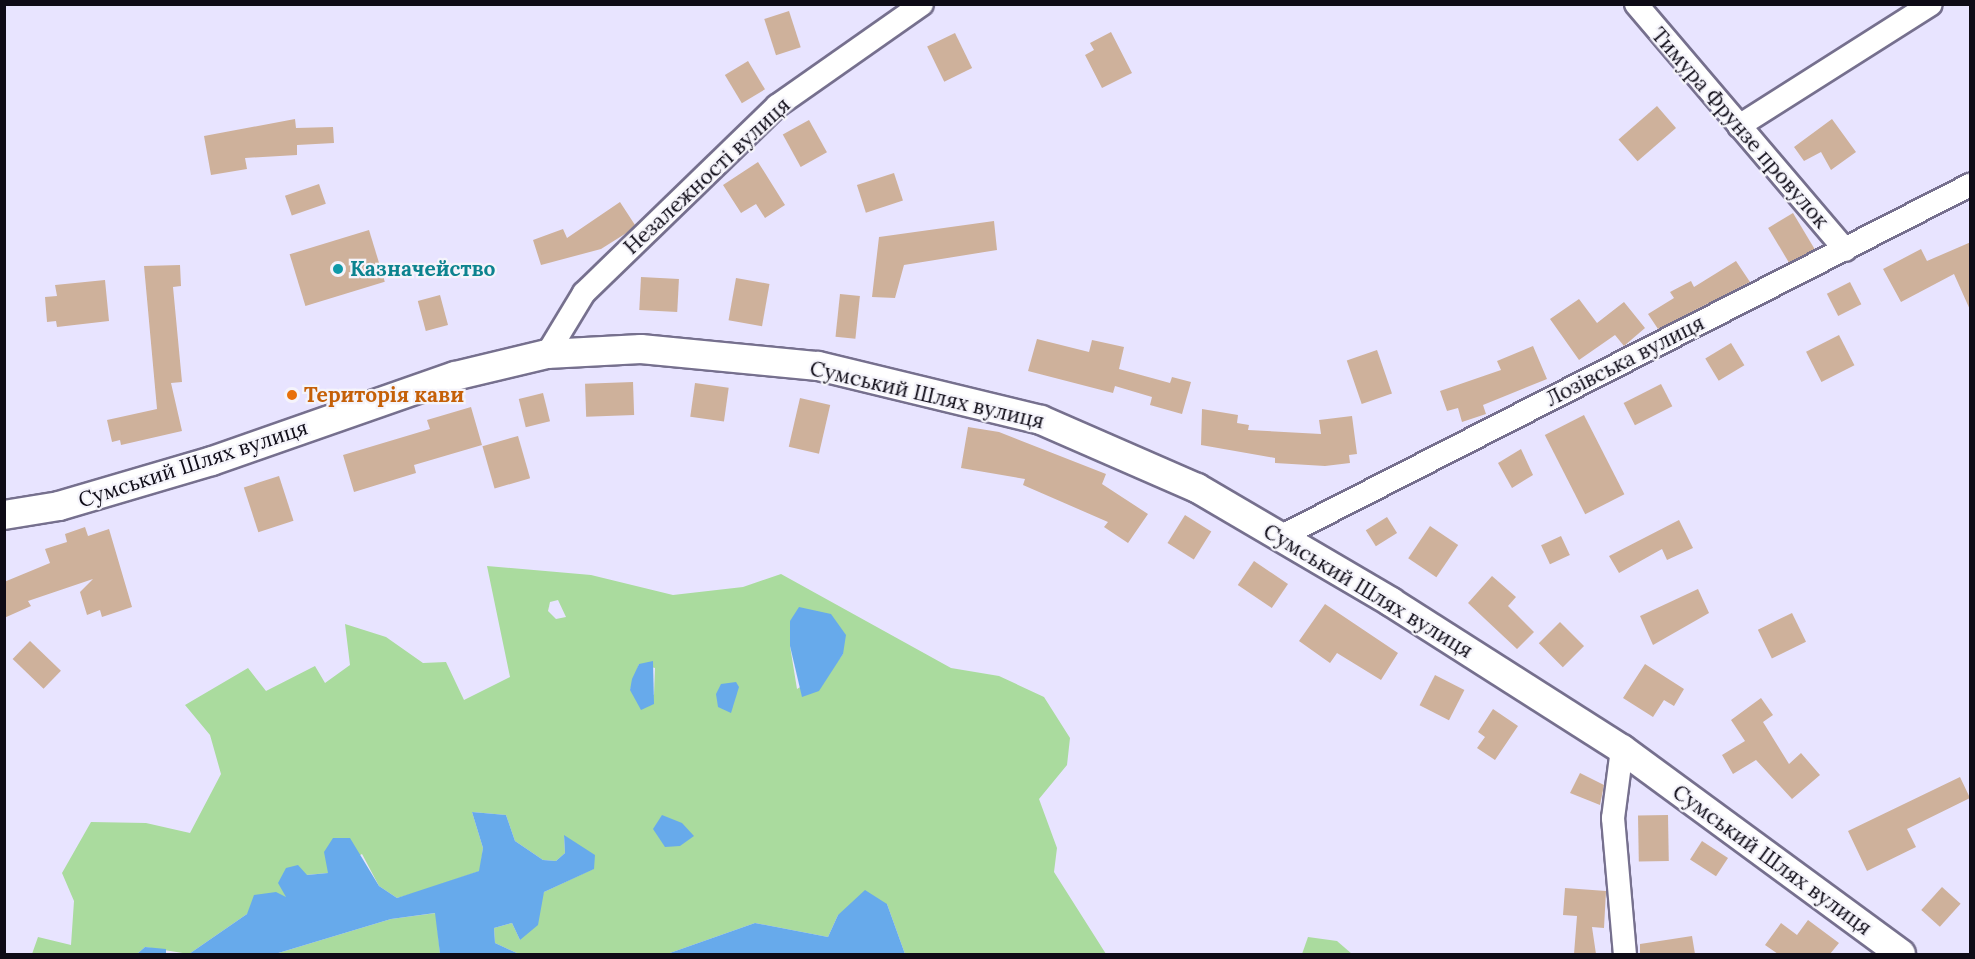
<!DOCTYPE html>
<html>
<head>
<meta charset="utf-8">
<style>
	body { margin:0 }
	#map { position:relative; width:1975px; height:959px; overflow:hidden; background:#e8e4ff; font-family:Lora,serif }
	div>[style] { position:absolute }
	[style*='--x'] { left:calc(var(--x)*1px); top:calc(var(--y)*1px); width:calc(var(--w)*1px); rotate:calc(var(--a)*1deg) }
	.green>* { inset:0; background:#aadb9e }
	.water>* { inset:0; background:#67aaeb }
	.building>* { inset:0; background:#ceb19b; transform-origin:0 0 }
	.roads { filter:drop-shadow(2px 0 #76708e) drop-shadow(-2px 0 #76708e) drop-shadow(0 2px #76708e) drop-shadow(0 -2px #76708e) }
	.minor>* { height:22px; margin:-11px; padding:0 11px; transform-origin:11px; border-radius:11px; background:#fff }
	.major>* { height:28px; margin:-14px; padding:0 14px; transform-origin:14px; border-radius:14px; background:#fff }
	.dots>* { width:16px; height:16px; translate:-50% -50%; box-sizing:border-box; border:3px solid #f5f4fb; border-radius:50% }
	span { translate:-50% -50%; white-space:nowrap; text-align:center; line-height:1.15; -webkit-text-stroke:4.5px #f5f4fb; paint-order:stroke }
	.street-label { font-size:21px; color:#0e0b16 }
	.culture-label { font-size:21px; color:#0d838f; font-weight:700 }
	.left { translate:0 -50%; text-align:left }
	.food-label { font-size:21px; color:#c56008; font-weight:700 }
	.frame { position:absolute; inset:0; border:6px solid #0e0b16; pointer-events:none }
</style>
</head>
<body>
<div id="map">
	<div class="green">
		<i style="clip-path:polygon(evenodd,487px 566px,591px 575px,673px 595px,743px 587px,781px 574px,951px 668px,999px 676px,1044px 697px,1070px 738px,1067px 765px,1039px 799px,1057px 848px,1054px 872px,1106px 954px,905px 954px,887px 904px,838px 915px,828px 937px,755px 923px,667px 954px,519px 954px,495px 943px,494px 928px,512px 923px,520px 940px,544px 892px,593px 869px,564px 836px,565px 853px,556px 861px,543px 860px,515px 841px,506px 815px,472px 812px,483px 848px,480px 871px,415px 893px,397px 898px,379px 886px,362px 854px,328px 873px,306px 875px,285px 890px,286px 897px,247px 914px,189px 954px,145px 947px,137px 954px,32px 954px,38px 937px,71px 945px,74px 901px,62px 873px,91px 822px,146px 823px,190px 833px,221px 774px,210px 735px,185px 705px,248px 668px,266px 691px,315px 666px,325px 683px,350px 665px,345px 624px,386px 637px,423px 663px,446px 662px,464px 700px,510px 677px,487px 566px,558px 600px,566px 617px,556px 619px,548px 611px,550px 602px,558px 600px,487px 566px,790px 646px,843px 654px,834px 666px,797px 689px,790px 646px,487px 566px,639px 664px,655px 668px,654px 695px,630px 690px,639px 664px)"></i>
		<i style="clip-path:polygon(436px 913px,440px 954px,275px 954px,391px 919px)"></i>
		<i style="clip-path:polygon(1308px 937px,1337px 941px,1352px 954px,1302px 954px)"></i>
	</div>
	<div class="water">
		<i style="clip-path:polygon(799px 607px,831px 614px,846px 635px,843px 654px,819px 691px,802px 697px,790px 646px,790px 621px)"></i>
		<i style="clip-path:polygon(653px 661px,654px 704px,641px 710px,630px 690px,632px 679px,639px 664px)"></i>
		<i style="clip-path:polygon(736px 682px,739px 687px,731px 713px,718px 707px,716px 694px,721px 684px)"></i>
		<i style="clip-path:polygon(472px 812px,506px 815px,515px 841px,543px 860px,556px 861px,565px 853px,564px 835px,595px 855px,594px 869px,544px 892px,538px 925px,520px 940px,512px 923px,494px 928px,495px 943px,519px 954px,440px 954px,435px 913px,391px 919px,275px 954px,189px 954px,247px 914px,254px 895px,276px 892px,286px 897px,278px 883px,286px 868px,298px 865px,307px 875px,328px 873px,324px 852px,333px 838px,350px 838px,379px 886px,397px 898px,479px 871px,483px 848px)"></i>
		<i style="clip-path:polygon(662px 815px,682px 823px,694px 836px,680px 846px,665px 847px,653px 829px)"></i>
		<i style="clip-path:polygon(865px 890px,887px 904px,905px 954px,667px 954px,755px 923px,828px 937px,838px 915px)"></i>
		<i style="clip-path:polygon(145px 947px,166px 949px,166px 954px,137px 954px)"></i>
	</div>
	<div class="building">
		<i style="left:789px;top:11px;width:38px;height:26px;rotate:72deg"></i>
		<i style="clip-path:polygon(1111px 32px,1132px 73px,1102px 88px,1085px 55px,1094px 50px,1090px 43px)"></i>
		<i style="left:955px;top:33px;width:39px;height:31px;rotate:64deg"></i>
		<i style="left:748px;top:61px;width:33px;height:27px;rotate:59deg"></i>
		<i style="left:1657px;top:106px;width:29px;height:51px;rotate:49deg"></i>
		<i style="clip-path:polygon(295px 119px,296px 128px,333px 127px,334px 143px,297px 145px,297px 155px,245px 158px,247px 169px,211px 175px,204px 136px)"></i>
		<i style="clip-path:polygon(1832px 119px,1856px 152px,1831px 170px,1821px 152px,1804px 161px,1794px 147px)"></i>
		<i style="left:809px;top:120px;width:37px;height:30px;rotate:61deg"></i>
		<i style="clip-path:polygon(758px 162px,785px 205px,765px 218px,756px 204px,741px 213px,723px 185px)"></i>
		<i style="left:894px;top:173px;width:29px;height:39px;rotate:72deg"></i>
		<i style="left:319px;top:184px;width:21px;height:36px;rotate:71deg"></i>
		<i style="clip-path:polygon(620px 202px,635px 225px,628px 232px,601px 249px,541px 265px,533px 240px,563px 229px,567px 238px)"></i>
		<i style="left:1793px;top:213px;width:42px;height:29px;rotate:59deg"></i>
		<i style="clip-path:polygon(994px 221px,997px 250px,904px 265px,895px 298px,872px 297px,879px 237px)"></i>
		<i style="left:369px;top:230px;width:54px;height:83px;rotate:73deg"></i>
		<i style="clip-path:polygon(1971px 242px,1971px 312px,1954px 274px,1901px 302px,1883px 269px,1921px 249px,1927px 261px)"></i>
		<i style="clip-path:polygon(1736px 261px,1750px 282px,1658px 329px,1648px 314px,1674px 298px,1670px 292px,1691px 281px,1694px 287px)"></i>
		<i style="clip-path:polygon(180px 265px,181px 286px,173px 287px,182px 382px,171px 383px,182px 431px,121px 445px,120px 440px,112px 442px,107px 420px,157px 409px,144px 266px)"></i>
		<i style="left:641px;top:277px;width:38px;height:33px;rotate:3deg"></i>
		<i style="left:736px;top:278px;width:34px;height:43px;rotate:10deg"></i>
		<i style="clip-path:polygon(105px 280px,109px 321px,57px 327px,56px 321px,47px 322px,45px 297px,57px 296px,55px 285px)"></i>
		<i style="left:1850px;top:282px;width:25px;height:26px;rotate:63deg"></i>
		<i style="left:840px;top:294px;width:20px;height:43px;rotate:6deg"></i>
		<i style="left:440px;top:295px;width:31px;height:23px;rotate:75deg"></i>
		<i style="clip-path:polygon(1579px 299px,1597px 323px,1624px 302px,1645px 328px,1624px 346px,1615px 335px,1579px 360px,1550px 319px)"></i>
		<i style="left:1839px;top:335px;width:34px;height:37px;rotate:63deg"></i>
		<i style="clip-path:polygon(1037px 339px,1089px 352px,1092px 340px,1124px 347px,1119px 369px,1170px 383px,1172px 377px,1191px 382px,1182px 414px,1150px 405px,1152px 397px,1115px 386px,1113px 393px,1028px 371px)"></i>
		<i style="left:1731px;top:343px;width:26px;height:30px;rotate:59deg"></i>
		<i style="clip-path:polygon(1533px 346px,1547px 379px,1483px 405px,1486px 414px,1462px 422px,1458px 408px,1447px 411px,1440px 391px,1501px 370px,1497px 361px)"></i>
		<i style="left:1377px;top:350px;width:46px;height:32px;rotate:71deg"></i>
		<i style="left:633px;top:382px;width:33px;height:48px;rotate:88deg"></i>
		<i style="left:695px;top:383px;width:34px;height:34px;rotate:8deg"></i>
		<i style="left:1661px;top:384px;width:25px;height:42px;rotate:63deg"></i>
		<i style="left:543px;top:393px;width:29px;height:25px;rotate:76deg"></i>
		<i style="left:800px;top:398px;width:31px;height:50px;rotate:13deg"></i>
		<i style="clip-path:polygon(471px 407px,482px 445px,414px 465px,416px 473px,354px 492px,343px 455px,430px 429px,427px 420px)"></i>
		<i style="clip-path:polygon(1202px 409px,1238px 415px,1237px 423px,1249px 425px,1248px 430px,1321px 434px,1319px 420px,1352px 416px,1357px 454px,1349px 455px,1350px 463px,1325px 466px,1275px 463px,1275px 458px,1201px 445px)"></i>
		<i style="left:1584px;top:415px;width:89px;height:44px;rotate:63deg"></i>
		<i style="clip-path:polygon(968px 427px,999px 432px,1106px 474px,1102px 484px,1148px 514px,1128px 543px,1104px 527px,1108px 522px,1023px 485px,1025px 479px,961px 468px)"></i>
		<i style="left:518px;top:436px;width:44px;height:37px;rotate:74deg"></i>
		<i style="clip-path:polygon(1521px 449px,1533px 475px,1512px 488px,1498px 463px)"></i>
		<i style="left:279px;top:476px;width:47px;height:37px;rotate:72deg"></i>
		<i style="left:1185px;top:515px;width:31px;height:33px;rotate:32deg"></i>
		<i style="left:1387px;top:517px;width:19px;height:25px;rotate:58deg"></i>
		<i style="clip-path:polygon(1679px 520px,1693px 548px,1667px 560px,1662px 549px,1619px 573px,1609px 556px)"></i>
		<i style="left:1430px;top:526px;width:34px;height:39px;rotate:34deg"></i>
		<i style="clip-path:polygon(85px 527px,88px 536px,109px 529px,132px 607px,102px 617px,100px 610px,87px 615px,80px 592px,93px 579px,28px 601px,31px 606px,4px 618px,4px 582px,50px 563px,45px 549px,67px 542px,65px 534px)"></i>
		<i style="left:1561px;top:536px;width:21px;height:22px;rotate:65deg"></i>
		<i style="left:1254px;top:561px;width:41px;height:29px;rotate:34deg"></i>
		<i style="clip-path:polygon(1492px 576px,1516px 597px,1508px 606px,1534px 632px,1517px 649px,1468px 603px)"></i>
		<i style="clip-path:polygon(1698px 589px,1709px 613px,1653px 645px,1640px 616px)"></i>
		<i style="clip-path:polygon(1325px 604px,1398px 653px,1381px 680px,1337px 653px,1330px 663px,1299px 641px)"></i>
		<i style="left:1792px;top:613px;width:32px;height:38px;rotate:64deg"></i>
		<i style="left:1560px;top:622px;width:34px;height:30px;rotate:45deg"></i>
		<i style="left:30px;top:641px;width:43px;height:25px;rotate:44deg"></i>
		<i style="clip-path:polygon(1645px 664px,1684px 689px,1674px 706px,1664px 700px,1653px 717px,1623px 698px)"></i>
		<i style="left:1435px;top:675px;width:33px;height:34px;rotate:27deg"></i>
		<i style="clip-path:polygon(1761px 698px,1773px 715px,1763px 722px,1789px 764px,1801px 753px,1820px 775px,1792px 799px,1756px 760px,1733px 774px,1722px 755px,1745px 741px,1731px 720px)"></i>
		<i style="clip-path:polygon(1493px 709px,1518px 726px,1495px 760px,1477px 748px,1485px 737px,1478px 732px)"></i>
		<i style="clip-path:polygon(1580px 773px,1604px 785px,1600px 805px,1570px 793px)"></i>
		<i style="clip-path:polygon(1960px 777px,1970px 798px,1907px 829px,1916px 847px,1867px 871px,1848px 831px)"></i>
		<i style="left:1668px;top:815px;width:46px;height:30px;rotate:89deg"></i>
		<i style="left:1702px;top:841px;width:31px;height:22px;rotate:33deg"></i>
		<i style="left:1942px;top:887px;width:25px;height:31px;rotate:42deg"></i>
		<i style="clip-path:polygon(1565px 888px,1606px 891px,1604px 928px,1592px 927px,1596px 954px,1574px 954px,1577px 916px,1563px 915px)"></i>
		<i style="clip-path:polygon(1808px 920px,1839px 943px,1830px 954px,1778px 954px,1765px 945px,1781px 923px,1797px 935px)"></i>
		<i style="clip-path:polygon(1692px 936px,1695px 954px,1640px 954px,1640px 944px)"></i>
	</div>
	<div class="roads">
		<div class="minor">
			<i style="--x:1636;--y:4;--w:323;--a:49.6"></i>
			<i style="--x:1739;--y:126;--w:227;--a:-32.4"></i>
			<i style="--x:547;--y:354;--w:71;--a:-58.8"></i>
			<i style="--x:584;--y:293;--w:269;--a:-44.1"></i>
			<i style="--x:777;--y:106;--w:177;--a:-35.1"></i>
			<i style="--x:1280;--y:537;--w:775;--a:-27.03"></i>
			<i style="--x:1622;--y:749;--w:70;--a:97.4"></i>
			<i style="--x:1613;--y:818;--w:137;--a:85"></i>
		</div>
		<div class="major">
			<i style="--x:4;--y:515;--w:56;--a:-9.3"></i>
			<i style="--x:59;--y:506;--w:159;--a:-16.4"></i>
			<i style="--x:212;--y:461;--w:257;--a:-19.3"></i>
			<i style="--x:455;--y:376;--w:95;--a:-13.4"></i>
			<i style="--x:547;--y:354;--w:94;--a:-3"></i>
			<i style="--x:641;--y:349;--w:178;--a:5.5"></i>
			<i style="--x:818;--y:366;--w:229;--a:13.6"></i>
			<i style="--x:1041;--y:420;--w:170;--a:23.6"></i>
			<i style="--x:1197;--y:488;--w:225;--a:30.4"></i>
			<i style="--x:1391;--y:602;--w:274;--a:32.5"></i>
			<i style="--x:1622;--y:749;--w:346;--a:36.3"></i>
		</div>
	</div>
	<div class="dots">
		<i style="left:338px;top:269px;background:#0f9aa8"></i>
		<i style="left:292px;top:395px;background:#e8710a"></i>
	</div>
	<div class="street-label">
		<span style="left:1740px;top:128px;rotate:49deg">Тимура Фрунзе провулок</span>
		<span style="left:707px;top:176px;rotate:-43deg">Незалежності вулиця</span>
		<span style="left:1625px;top:361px;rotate:-27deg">Лозівська вулиця</span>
		<span style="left:927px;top:395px;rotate:13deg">Сумський Шлях вулиця</span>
		<span style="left:193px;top:464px;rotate:-18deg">Сумський Шлях вулиця</span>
		<span style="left:1368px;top:591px;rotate:31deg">Сумський Шлях вулиця</span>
		<span style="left:1772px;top:860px;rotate:36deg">Сумський Шлях вулиця</span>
	</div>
	<div class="culture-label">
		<span class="left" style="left:350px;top:269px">Казначейство</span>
	</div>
	<div class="food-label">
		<span class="left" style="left:304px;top:395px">Територія кави</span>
	</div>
	<div class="frame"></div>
</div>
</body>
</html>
